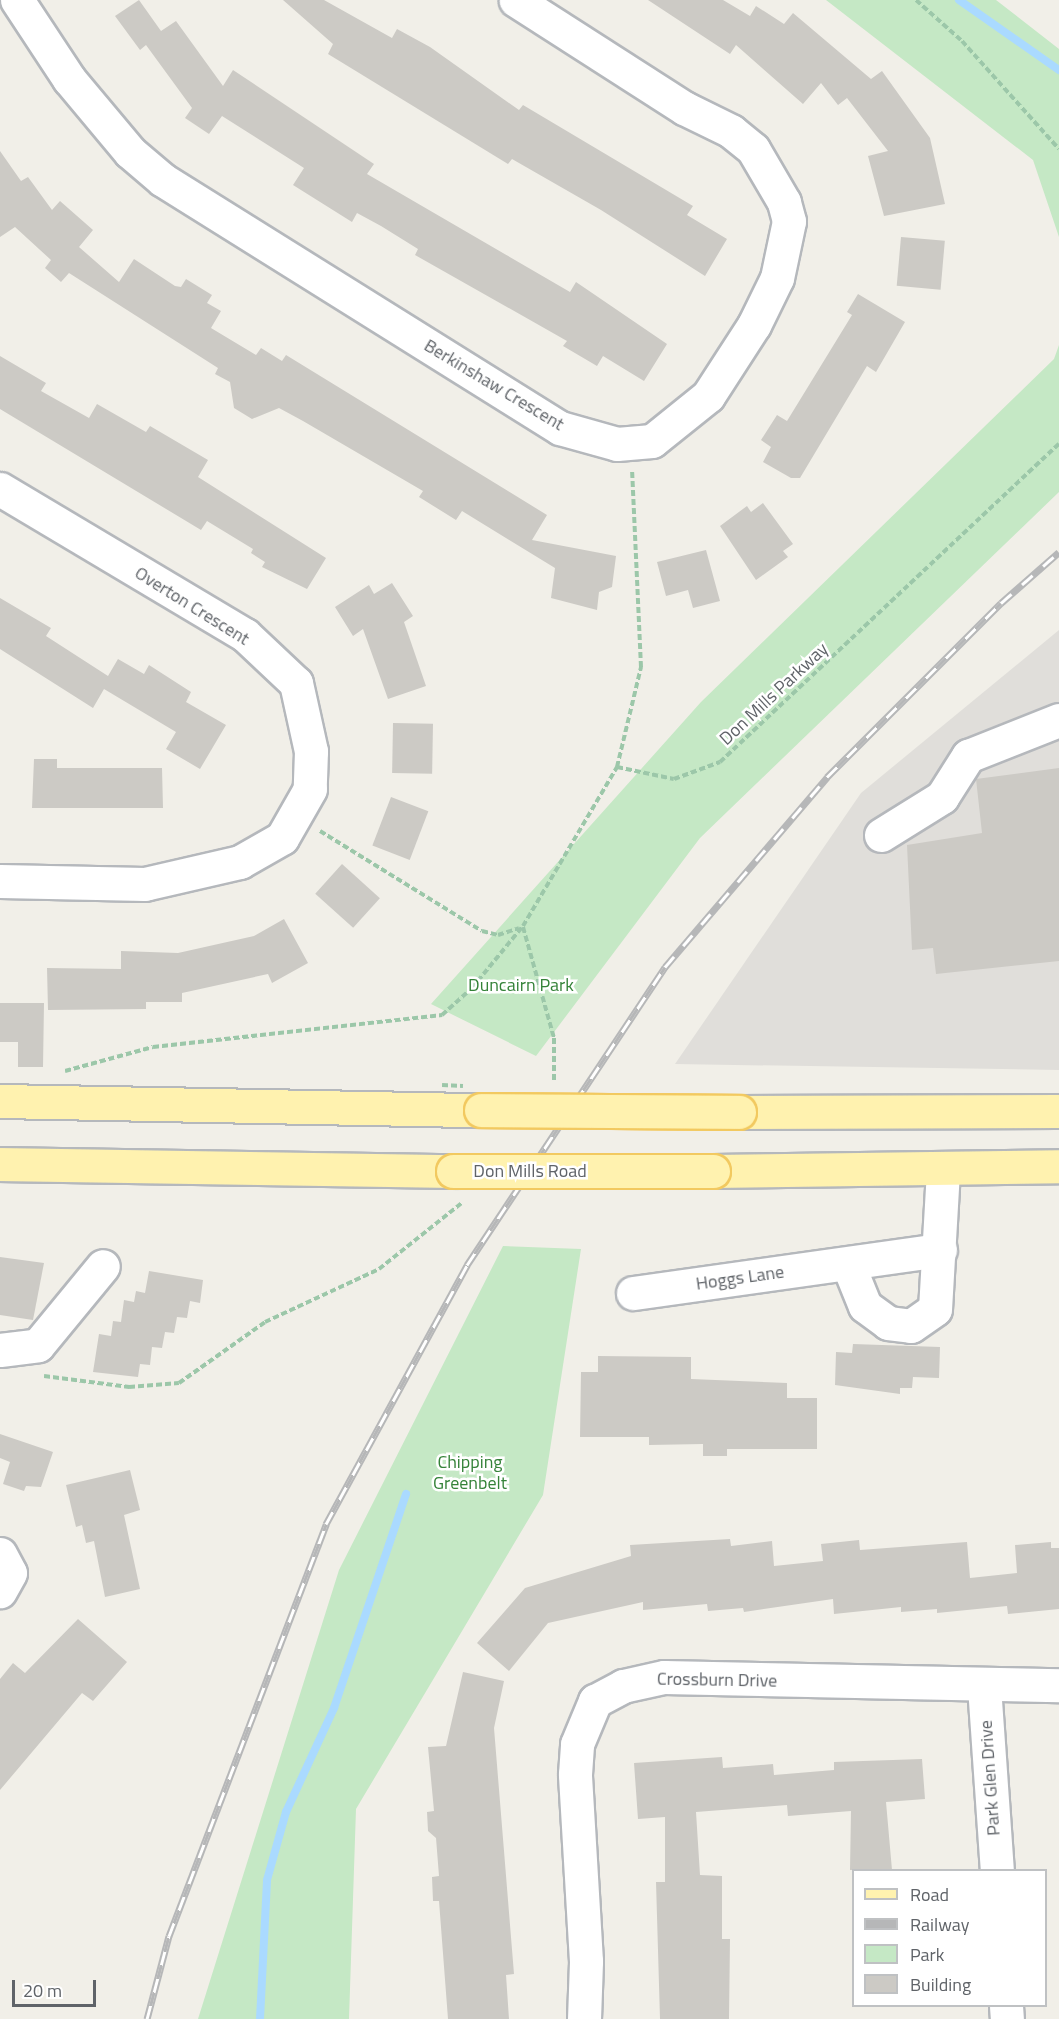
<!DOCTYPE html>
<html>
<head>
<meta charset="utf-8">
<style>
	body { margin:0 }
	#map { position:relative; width:1059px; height:2019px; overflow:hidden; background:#f1efe8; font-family:"Titillium Web",sans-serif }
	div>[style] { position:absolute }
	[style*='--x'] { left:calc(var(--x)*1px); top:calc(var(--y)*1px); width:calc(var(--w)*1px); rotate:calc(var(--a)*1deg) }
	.industrial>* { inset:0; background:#e0deda }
	.green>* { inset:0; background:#c5e8c5 }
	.stream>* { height:8px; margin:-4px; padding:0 4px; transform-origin:4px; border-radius:4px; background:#aadaff }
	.building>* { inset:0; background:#cccac5; transform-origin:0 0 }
	.path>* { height:4px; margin-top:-2px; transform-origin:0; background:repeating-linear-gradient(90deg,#9cc7a9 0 6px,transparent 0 9px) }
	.roads { filter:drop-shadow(2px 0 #b5b8bc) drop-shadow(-2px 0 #b5b8bc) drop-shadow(0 2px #b5b8bc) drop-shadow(0 -2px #b5b8bc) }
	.minor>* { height:33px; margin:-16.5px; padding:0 16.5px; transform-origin:16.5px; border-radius:16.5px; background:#fff }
	.major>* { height:33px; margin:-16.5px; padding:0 16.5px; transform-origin:16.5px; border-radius:16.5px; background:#fff2af }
	.rail>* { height:7px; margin-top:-3.5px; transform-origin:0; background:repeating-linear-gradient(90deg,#fff 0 14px,#b6b7b8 0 28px); box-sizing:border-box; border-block:2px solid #b6b7b8 }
	.path-bridge>* { height:4px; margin-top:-2px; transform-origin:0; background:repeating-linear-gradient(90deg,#9cc7a9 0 6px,transparent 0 9px) }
	.bridges { filter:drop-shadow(2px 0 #f2c960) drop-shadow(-2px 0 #f2c960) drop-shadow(0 2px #f2c960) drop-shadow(0 -2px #f2c960) }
	.major-bridge>* { height:33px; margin:-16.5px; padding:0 16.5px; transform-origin:16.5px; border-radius:16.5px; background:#fff2af }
	span { translate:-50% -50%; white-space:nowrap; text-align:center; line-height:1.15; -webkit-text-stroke:5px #fff; paint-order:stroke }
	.street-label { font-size:18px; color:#5f6368 }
	.park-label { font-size:18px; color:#348238 }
	.legend { position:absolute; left:852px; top:1869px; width:195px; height:138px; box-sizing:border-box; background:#fff; border:2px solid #bfc1c3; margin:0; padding:8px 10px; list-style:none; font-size:18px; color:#5f6368 }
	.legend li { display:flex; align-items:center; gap:12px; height:30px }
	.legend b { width:30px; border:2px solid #bfc1c3 }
	.scale { position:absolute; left:12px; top:1980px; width:84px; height:27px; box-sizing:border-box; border:3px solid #5f6368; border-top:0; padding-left:8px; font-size:18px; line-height:21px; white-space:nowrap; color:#5f6368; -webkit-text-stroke:4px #fff; paint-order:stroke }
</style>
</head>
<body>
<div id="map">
	<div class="industrial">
		<i style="clip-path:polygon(1059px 630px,1059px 1070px,675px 1064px,861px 793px)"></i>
	</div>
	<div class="green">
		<i style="clip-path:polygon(826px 0,996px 0,1059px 49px,1059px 237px,1033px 160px)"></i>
		<i style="clip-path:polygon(1059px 345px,1059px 492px,700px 838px,536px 1056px,431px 1004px,701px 702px,1054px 359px)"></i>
		<i style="clip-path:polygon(503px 1246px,581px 1249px,543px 1495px,356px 1809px,349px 2019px,198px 2019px,339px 1570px)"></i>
	</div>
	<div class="stream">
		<i style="--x:959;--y:0;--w:122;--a:35"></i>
		<i style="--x:260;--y:2019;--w:139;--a:-87.1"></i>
		<i style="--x:267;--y:1880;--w:71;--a:-74.4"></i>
		<i style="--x:286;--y:1812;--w:115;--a:-65.2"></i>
		<i style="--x:334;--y:1708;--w:226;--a:-71.4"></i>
	</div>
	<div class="building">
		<i style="clip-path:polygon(139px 0,161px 31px,176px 21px,223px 86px,233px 70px,374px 164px,367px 174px,570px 292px,576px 282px,667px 344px,644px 381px,603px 356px,597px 366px,563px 346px,567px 341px,415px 255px,418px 249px,381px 226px,357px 213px,352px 222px,293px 185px,304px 168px,222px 116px,209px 134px,185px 118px,192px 108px,146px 45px,140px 50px,115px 16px)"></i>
		<i style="clip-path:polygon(283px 0,324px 0,392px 38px,397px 29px,430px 47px,519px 110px,523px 105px,693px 206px,687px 215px,727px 239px,705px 276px,601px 210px,512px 159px,508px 164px,328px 54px,333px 44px)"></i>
		<i style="clip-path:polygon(648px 0,723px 0,750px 16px,756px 6px,784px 24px,793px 13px,871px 79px,882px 71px,930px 138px,945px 204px,884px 216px,868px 156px,888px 151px,847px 98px,838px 105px,821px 83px,803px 104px,736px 45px,730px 54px)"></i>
		<i style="clip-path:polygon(0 151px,21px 181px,28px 177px,52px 210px,60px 201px,93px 230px,79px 247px,119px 282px,134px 259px,175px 286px,181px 287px,186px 279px,212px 295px,207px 303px,221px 311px,211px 328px,256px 355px,261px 348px,282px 361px,286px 355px,547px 515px,532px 540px,616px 556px,612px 587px,599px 592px,597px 610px,551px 598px,555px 568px,462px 511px,456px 520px,419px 497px,423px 491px,303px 421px,279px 408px,252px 419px,234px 408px,230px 382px,215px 374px,218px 368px,69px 273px,61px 282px,45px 268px,51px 260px,15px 227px,0 237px)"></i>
		<i style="left:901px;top:237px;width:44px;height:49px;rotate:5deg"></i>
		<i style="clip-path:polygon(858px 294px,905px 322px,876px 372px,867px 366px,800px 478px,791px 478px,763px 462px,771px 447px,761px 440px,777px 415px,787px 421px,852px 315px,847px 312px)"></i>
		<i style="clip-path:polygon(0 356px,46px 383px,41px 391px,89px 418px,97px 404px,146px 432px,150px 426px,208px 460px,198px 477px,326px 558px,307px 589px,262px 567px,265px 562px,251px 553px,253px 549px,207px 521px,201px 530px,0 409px)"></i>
		<i style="clip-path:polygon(763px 503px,793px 544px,783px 551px,788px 557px,756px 580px,720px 526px,747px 506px,751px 512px)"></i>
		<i style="clip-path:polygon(706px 550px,720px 601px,693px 608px,688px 590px,666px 596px,657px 562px)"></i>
		<i style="clip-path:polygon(392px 583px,413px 616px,404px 622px,426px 686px,388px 699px,363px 629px,353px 636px,335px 607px,369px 585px,374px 594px)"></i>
		<i style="clip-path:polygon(0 598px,51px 628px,46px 636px,108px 676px,118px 659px,144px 674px,149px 665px,191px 692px,186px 702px,226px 725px,200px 769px,166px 749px,176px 732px,104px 689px,93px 708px,0 649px)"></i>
		<i style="left:393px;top:723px;width:40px;height:50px;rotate:1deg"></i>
		<i style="clip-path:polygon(34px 759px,57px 759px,57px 768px,162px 768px,163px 808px,32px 808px)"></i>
		<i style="clip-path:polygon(1059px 768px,1059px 961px,936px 974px,933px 948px,912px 950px,907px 845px,982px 833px,976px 779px)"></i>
		<i style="left:391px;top:797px;width:40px;height:52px;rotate:21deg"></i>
		<i style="left:342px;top:864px;width:51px;height:40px;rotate:42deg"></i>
		<i style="clip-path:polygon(284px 919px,308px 963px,272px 983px,268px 974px,182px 993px,182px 1002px,146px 1002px,146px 1009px,48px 1010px,47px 968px,121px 969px,121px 951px,178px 953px,254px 936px)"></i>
		<i style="clip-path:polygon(0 1003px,44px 1003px,43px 1067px,18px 1067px,18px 1042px,0 1042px)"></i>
		<i style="clip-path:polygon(0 1257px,44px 1263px,33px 1320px,0 1315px)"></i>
		<i style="clip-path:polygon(149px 1271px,203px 1280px,200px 1303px,190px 1301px,187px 1318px,177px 1317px,174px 1333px,165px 1332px,162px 1348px,152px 1347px,150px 1365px,140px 1364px,138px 1377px,93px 1372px,99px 1334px,111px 1336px,113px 1321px,121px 1322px,124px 1300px,134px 1302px,136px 1291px,145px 1293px)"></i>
		<i style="clip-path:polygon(853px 1344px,940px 1347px,939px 1378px,913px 1377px,912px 1388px,900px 1388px,900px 1394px,835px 1385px,836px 1352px,852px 1353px)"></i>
		<i style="clip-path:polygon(598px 1356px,691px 1357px,691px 1379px,787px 1383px,787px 1398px,817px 1398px,817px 1449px,727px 1449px,727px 1456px,703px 1456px,703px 1444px,649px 1445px,649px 1437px,580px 1437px,581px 1372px,598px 1372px)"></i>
		<i style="clip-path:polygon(0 1434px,53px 1452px,41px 1487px,26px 1486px,24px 1491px,3px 1484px,10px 1462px,0 1458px)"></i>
		<i style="clip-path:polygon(130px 1470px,140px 1510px,124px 1515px,140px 1589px,105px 1597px,94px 1541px,86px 1543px,82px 1525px,76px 1527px,66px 1485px)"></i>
		<i style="clip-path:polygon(730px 1539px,731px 1546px,772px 1541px,774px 1566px,823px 1561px,821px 1544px,859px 1540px,860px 1550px,967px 1542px,970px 1578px,1017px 1573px,1015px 1545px,1051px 1542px,1051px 1548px,1059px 1548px,1059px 1609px,1008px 1614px,1007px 1606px,937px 1613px,937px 1609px,901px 1612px,901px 1607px,834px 1614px,833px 1599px,744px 1612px,743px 1608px,708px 1611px,707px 1604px,643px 1610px,643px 1602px,548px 1623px,509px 1671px,477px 1643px,525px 1588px,631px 1556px,630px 1545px)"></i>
		<i style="clip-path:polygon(78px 1619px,127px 1662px,93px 1701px,82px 1693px,0 1790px,0 1679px,13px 1663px,25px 1673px)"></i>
		<i style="clip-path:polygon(463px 1672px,504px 1681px,494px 1728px,514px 1974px,506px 1975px,509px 2019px,448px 2019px,439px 1901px,433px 1901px,432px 1877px,439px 1876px,436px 1838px,428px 1831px,427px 1812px,434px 1811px,428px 1747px,446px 1746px)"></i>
		<i style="clip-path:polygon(722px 1757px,723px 1768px,773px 1764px,774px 1775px,834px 1770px,834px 1762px,922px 1759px,925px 1799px,886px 1802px,892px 1870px,850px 1870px,851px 1811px,788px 1816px,787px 1805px,696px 1812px,700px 1875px,722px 1876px,722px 1939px,730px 1939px,729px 2019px,660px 2019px,656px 1882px,665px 1882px,665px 1817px,638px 1819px,634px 1763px)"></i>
	</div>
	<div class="path">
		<i style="--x:916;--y:0;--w:62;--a:41.7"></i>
		<i style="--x:962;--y:41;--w:145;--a:48.1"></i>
		<i style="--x:617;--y:767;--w:103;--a:-76.5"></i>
		<i style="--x:641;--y:667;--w:196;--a:-92.6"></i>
		<i style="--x:320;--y:831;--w:190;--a:31.7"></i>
		<i style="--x:482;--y:931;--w:16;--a:14"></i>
		<i style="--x:498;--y:935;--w:22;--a:-18"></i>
		<i style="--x:523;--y:927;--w:115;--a:74.4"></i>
		<i style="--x:554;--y:1038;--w:42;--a:90"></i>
		<i style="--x:65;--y:1071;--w:91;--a:-15.3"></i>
		<i style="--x:153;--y:1047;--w:291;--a:-6.3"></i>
		<i style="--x:442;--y:1015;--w:40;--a:-42"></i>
		<i style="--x:472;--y:988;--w:80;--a:-50.6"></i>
		<i style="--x:523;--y:926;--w:185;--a:-59.4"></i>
		<i style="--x:617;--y:767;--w:58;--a:11.9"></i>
		<i style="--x:674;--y:779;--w:49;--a:-20.3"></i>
		<i style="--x:720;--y:762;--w:465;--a:-43.2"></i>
		<i style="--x:44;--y:1376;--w:86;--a:7.4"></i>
		<i style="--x:129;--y:1387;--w:50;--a:-4.6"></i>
		<i style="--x:179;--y:1383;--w:105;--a:-35.3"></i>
		<i style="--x:265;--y:1322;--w:126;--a:-24.9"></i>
		<i style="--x:379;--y:1269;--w:107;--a:-38.6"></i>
	</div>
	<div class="roads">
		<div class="minor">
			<i style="--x:17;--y:0;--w:95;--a:56.6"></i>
			<i style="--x:69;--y:79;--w:95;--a:50.1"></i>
			<i style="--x:130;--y:152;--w:43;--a:40.3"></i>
			<i style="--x:163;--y:180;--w:468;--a:32"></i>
			<i style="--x:560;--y:428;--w:59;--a:15.7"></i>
			<i style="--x:617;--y:444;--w:35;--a:-5"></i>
			<i style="--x:652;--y:441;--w:72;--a:-38.8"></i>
			<i style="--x:708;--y:396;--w:85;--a:-57.1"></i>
			<i style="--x:754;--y:325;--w:52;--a:-63.9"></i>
			<i style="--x:777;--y:278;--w:58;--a:-78.1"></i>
			<i style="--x:789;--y:221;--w:20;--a:-105"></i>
			<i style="--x:784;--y:202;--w:61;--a:-120.3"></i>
			<i style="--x:753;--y:149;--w:28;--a:-141"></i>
			<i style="--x:731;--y:131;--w:52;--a:-153.9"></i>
			<i style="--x:684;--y:108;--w:200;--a:-147.3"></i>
			<i style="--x:0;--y:489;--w:285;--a:30.8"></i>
			<i style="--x:245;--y:635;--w:70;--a:43.3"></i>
			<i style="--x:296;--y:683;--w:70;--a:77.6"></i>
			<i style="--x:311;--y:751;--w:38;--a:92"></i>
			<i style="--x:310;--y:789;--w:56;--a:119.7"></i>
			<i style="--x:282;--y:838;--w:48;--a:150.3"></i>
			<i style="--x:240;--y:862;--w:98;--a:167"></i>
			<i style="--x:145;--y:884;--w:145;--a:-178.8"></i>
			<i style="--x:881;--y:835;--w:72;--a:-31.9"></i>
			<i style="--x:942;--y:797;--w:49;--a:-57.6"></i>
			<i style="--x:968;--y:756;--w:98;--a:-21.6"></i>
			<i style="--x:848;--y:1264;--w:45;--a:68"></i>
			<i style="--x:865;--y:1306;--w:29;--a:36"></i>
			<i style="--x:888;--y:1323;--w:23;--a:7"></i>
			<i style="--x:911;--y:1326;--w:29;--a:-35"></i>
			<i style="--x:935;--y:1309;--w:139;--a:-86.7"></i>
			<i style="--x:633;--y:1293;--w:310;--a:-8"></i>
			<i style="--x:0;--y:1350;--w:38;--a:-7"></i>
			<i style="--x:38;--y:1345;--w:102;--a:-50.6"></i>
			<i style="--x:0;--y:1554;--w:21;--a:62"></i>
			<i style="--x:10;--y:1573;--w:21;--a:119"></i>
			<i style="--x:984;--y:1686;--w:184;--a:86"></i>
			<i style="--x:1006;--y:2006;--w:13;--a:86"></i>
			<i style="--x:584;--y:2019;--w:58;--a:-88"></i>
			<i style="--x:586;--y:1961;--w:187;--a:-93.4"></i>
			<i style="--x:575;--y:1774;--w:30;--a:-86"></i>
			<i style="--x:577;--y:1744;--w:47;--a:-67.3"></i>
			<i style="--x:595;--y:1701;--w:32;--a:-28"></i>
			<i style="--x:623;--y:1686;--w:42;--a:-12.4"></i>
			<i style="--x:664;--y:1677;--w:395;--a:1.2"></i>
		</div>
		<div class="major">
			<i style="--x:0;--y:1101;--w:481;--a:1.1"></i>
			<i style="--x:739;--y:1112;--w:320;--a:-0.2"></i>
			<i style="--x:0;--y:1164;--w:453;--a:0.9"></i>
			<i style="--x:713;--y:1171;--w:346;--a:-0.8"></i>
		</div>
	</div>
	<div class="rail">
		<i style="--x:147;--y:2019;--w:86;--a:-75.2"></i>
		<i style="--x:169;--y:1936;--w:441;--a:-69.1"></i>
		<i style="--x:326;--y:1524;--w:295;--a:-61.4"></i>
		<i style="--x:467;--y:1265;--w:358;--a:-56.4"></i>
		<i style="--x:665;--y:967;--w:250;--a:-49.5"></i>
		<i style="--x:827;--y:777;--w:246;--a:-45"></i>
		<i style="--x:1001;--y:603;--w:77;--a:-41.3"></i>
	</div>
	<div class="path-bridge">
		<i style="--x:442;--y:1085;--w:21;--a:3"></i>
	</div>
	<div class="bridges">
		<div class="major-bridge">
			<i style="--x:481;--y:1110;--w:258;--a:0.4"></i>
			<i style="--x:453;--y:1171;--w:260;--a:0"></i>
		</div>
	</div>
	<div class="street-label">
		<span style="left:494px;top:385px;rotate:31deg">Berkinshaw Crescent</span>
		<span style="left:192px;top:606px;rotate:32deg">Overton Crescent</span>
		<span style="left:774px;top:694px;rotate:-43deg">Don Mills Parkway</span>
		<span style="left:530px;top:1171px">Don Mills Road</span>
		<span style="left:740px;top:1278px;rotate:-8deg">Hoggs Lane</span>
		<span style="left:717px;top:1680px;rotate:1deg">Crossburn Drive</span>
		<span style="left:990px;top:1778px;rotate:-94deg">Park Glen Drive</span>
	</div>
	<div class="park-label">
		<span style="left:521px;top:985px">Duncairn Park</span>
		<span style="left:470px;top:1473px">Chipping<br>Greenbelt</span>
	</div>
	<ul class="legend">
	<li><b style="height:8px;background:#fff2af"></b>Road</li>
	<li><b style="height:8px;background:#b6b7b8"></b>Railway</li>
	<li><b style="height:16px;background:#c5e8c5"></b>Park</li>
	<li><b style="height:16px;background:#cccac5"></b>Building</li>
	</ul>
	<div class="scale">20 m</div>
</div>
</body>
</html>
